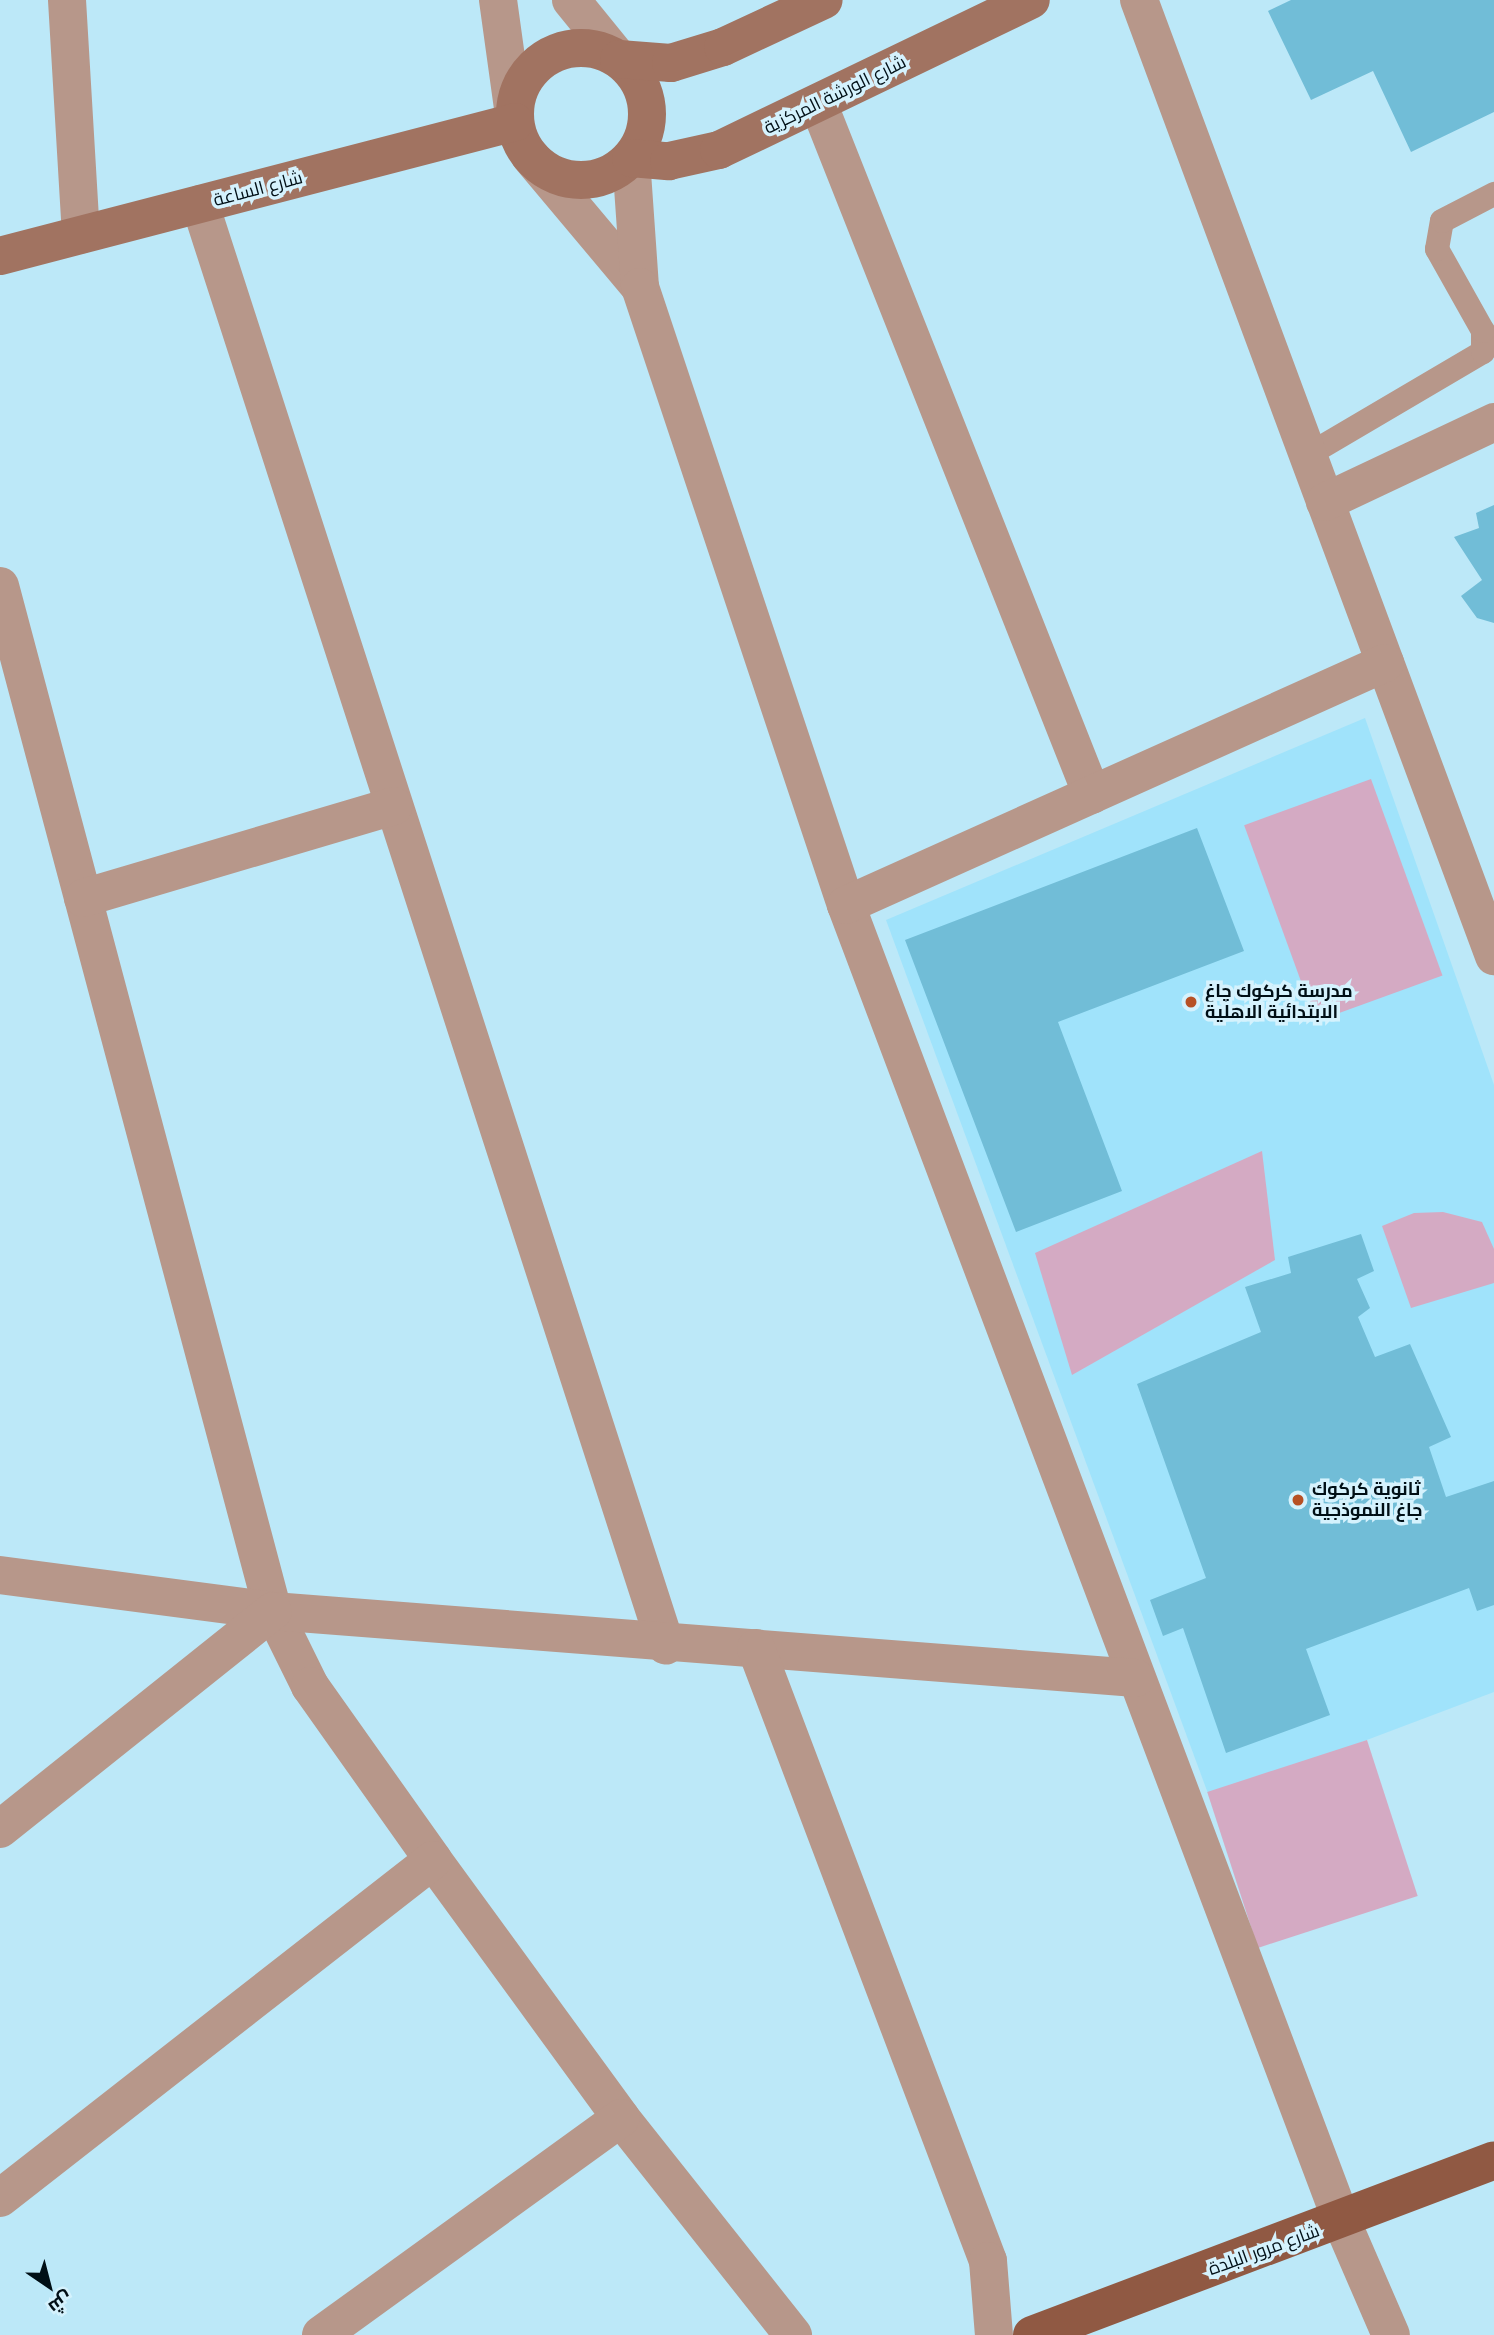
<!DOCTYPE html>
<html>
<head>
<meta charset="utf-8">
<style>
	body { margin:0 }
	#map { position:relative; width:1494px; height:2335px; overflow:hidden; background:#bce8f8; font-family:"PT Sans",Cairo,sans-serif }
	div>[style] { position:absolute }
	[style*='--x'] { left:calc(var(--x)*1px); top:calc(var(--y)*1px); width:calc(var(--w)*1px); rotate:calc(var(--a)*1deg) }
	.built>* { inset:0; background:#a0e3fb }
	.green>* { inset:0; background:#d4aac3; transform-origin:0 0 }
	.building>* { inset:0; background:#71bdd7 }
	.lane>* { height:24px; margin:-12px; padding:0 12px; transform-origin:12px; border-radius:12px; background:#b7978a }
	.street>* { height:38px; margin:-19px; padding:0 19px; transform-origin:19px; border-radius:19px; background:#b7978a }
	.secondary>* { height:38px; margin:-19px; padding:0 19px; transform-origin:19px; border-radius:19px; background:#a17361 }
	.secondary>.ring { margin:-19px; padding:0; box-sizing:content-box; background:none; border:38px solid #a17361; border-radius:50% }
	.primary>* { height:38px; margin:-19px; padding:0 19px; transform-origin:19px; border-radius:19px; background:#905943 }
	.dots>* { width:19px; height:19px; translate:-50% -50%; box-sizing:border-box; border:4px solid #d5f2fd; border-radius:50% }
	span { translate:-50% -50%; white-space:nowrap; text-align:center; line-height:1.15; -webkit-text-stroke:7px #d5f2fd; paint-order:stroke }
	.street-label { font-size:18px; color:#000f16 }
	.poi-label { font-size:18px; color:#000f16; font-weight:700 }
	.left { translate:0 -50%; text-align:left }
	.north { position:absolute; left:14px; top:2251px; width:70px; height:70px; -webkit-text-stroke:5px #d5f2fd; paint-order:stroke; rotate:145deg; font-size:19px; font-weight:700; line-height:28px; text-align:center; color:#000f16 }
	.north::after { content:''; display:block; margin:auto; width:24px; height:32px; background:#000f16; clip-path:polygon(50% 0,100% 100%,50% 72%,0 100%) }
</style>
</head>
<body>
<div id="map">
	<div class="built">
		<i style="clip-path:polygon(1365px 718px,1494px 1085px,1494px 1692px,1210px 1799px,886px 920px)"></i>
	</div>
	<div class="green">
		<i style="left:1371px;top:779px;width:209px;height:135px;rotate:70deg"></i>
		<i style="clip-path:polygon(1262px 1151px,1275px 1260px,1072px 1375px,1035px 1253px)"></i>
		<i style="clip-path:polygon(1443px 1212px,1482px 1222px,1494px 1249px,1494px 1283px,1411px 1308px,1382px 1226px,1414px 1213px)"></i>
		<i style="left:1367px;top:1740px;width:164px;height:168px;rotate:72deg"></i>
	</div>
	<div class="building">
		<i style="clip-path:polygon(1291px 0,1494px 0,1494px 112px,1411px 152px,1373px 71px,1311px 100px,1268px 11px)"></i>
		<i style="clip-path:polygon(1494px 505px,1494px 623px,1477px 618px,1461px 596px,1482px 580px,1454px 537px,1479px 528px,1476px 513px)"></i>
		<i style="clip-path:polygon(1197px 828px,1244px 951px,1058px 1022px,1122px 1191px,1016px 1232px,905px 940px)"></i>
		<i style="clip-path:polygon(1361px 1234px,1374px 1271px,1357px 1279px,1370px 1308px,1358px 1317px,1375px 1357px,1410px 1344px,1451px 1437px,1429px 1447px,1446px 1497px,1494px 1481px,1494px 1605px,1477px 1611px,1469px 1588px,1306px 1649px,1330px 1715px,1226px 1753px,1183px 1628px,1163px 1636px,1150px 1600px,1206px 1578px,1137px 1384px,1261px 1332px,1245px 1287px,1291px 1273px,1288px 1257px)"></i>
	</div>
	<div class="lane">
		<i style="--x:1308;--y:455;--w:203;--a:-30.5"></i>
		<i style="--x:1483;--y:352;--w:21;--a:-90"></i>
		<i style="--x:1483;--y:331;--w:94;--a:-119.3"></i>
		<i style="--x:1437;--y:249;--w:28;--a:-80"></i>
		<i style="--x:1442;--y:221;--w:59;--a:-27.4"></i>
	</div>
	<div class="street">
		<i style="--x:67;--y:0;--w:235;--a:86.6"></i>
		<i style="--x:498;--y:0;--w:123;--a:82.1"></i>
		<i style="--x:571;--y:0;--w:76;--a:50.9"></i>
		<i style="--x:1139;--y:0;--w:1020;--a:69.63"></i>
		<i style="--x:818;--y:103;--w:744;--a:68.4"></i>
		<i style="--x:530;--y:156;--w:171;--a:50"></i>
		<i style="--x:640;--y:287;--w:129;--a:-94"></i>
		<i style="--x:200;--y:204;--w:1515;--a:72.09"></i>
		<i style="--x:640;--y:287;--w:651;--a:71.57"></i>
		<i style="--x:846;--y:905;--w:1407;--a:69.36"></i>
		<i style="--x:1342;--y:2222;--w:123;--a:66.6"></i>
		<i style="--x:1325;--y:502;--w:187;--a:-25.3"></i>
		<i style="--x:0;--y:586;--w:1061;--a:75.09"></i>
		<i style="--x:273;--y:1611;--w:84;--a:63.7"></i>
		<i style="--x:310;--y:1686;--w:213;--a:54.7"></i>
		<i style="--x:433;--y:1860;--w:319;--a:53.9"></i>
		<i style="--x:621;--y:2118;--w:277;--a:51.6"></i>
		<i style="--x:83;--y:898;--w:324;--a:-16.5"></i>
		<i style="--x:846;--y:905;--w:591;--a:-24.18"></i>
		<i style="--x:0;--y:1575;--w:275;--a:7.5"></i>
		<i style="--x:273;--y:1611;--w:865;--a:4.44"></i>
		<i style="--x:756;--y:1648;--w:655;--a:69.27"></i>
		<i style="--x:988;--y:2261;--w:74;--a:85.4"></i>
		<i style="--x:0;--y:1829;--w:349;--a:-38.6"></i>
		<i style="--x:0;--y:2198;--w:549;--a:-37.98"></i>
		<i style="--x:321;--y:2335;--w:370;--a:-35.9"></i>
	</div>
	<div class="secondary">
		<i class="ring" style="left:515px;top:48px;width:94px;height:94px"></i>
		<i style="--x:619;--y:59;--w:52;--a:4.4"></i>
		<i style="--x:671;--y:63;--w:54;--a:-17.1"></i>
		<i style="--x:723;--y:47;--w:111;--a:-25"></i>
		<i style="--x:631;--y:158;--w:38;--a:5"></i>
		<i style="--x:669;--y:161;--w:51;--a:-12.4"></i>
		<i style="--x:719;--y:150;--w:346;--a:-25.7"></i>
		<i style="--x:0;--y:256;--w:532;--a:-14.58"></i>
	</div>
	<div class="primary">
		<i style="--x:1032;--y:2335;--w:494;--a:-20.7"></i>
	</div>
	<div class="dots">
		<i style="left:1191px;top:1002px;background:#b75125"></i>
		<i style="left:1298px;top:1500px;background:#b75125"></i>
	</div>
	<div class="street-label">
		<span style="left:835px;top:95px;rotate:-26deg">شارع الورشة المركزية</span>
		<span style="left:258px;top:189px;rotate:-15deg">شارع الساعة</span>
		<span style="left:1264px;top:2250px;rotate:-20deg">شارع مرور البلدة</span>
	</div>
	<div class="poi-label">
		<span class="left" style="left:1205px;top:1002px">مدرسة كركوك چاغ<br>الابتدائية الاهلية</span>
		<span class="left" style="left:1312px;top:1500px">ثانوية كركوك<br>جاغ النموذجية</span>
	</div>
	<div class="north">ش</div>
</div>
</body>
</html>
